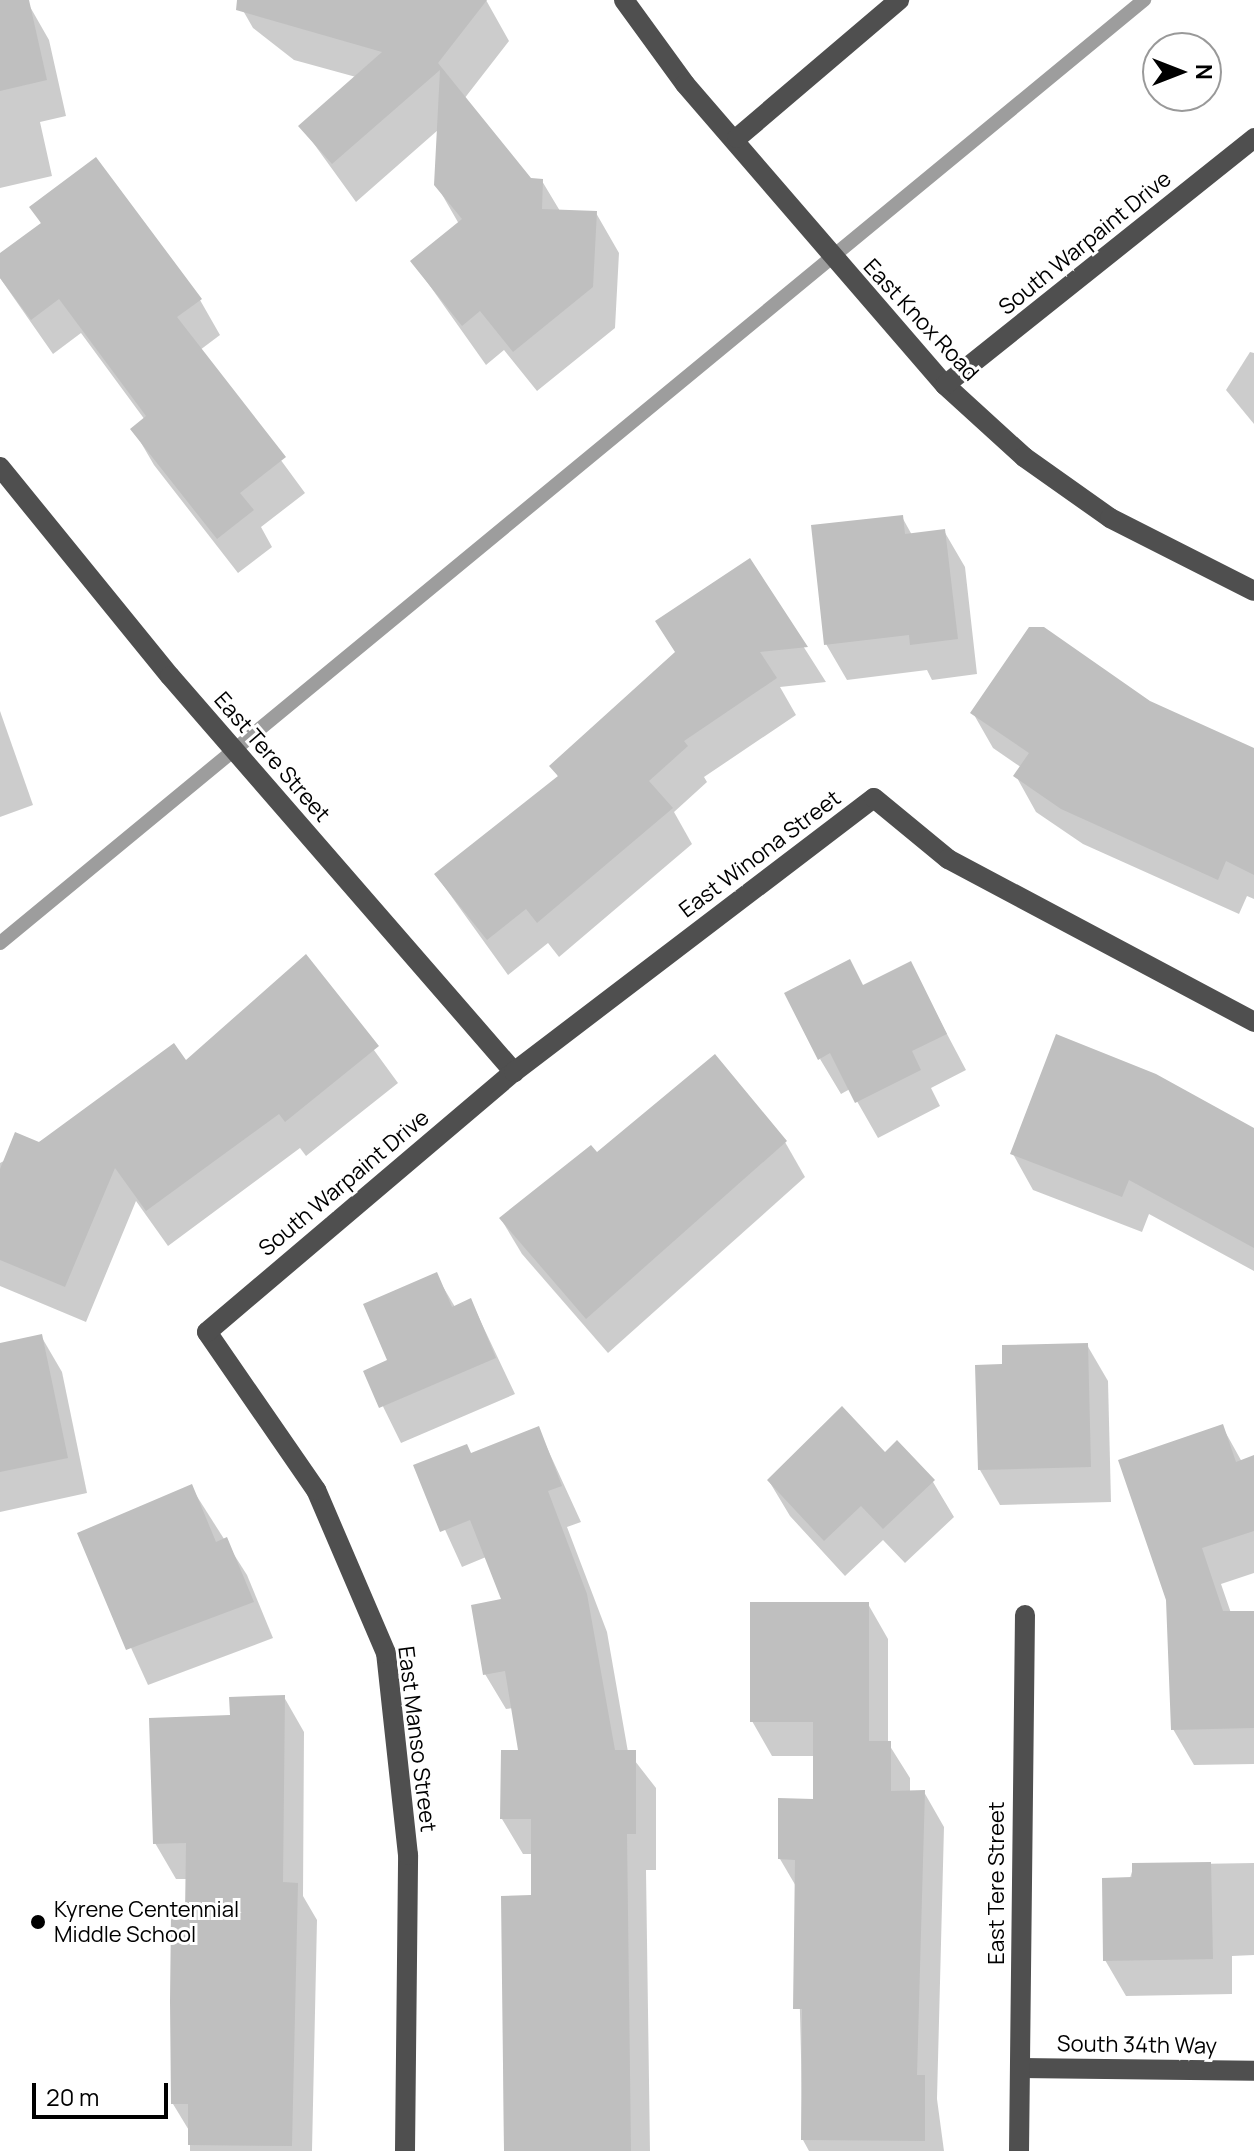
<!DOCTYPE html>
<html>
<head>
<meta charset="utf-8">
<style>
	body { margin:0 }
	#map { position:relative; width:1254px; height:2151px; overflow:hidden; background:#fff; font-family:Manrope,sans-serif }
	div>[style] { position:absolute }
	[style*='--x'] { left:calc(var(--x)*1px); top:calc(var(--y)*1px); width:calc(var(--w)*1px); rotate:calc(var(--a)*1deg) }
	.shadow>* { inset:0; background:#0003 }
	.stream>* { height:14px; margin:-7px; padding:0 7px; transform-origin:7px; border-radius:7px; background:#9d9d9d }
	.building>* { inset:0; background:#bfbfbf }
	.minor>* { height:20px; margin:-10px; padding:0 10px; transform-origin:10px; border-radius:10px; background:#4f4f4f }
	.dots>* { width:22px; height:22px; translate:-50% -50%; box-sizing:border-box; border:4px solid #fff; border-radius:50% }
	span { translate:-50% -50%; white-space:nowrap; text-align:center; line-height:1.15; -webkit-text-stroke:6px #fff; paint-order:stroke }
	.street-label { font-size:22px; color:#000 }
	.poi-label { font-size:22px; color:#000 }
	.left { translate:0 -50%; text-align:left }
	.north { position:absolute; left:1142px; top:32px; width:80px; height:80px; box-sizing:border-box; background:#fff; border:2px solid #999; border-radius:50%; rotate:90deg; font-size:22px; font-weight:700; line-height:32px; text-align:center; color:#000 }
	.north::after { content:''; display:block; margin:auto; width:28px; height:36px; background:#000; clip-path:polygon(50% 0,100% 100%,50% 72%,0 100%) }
	.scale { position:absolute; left:32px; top:2083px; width:136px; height:36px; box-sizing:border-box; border:4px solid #000; border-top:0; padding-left:10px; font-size:24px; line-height:28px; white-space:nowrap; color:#000; -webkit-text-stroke:6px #fff; paint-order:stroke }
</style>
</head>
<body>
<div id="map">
	<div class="shadow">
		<i style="clip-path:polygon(0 0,29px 5px,49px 40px,66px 116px,40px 122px,52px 176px,0 188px)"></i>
		<i style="clip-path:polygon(237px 0,486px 0,509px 41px,464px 99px,530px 180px,542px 181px,560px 211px,596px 213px,619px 253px,615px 328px,537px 391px,504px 350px,486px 365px,413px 262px,459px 224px,436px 184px,438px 130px,356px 202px,301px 126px,356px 77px,294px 60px,253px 28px)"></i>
		<i style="clip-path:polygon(32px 207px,200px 300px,220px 335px,200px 350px,305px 493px,261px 527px,272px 547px,238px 573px,154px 465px,133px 429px,145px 420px,81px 333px,53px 354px,0 278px,0 256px,42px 225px)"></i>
		<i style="clip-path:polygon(1250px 352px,1254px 353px,1254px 424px,1226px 390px)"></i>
		<i style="clip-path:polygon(902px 517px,912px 535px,944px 531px,965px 567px,977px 674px,932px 680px,927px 670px,847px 680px,826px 644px)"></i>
		<i style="clip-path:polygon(749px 561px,826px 682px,780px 687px,796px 715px,704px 777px,707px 782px,674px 812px,692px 844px,559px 957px,548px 943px,508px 975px,436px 875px,559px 778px,552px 766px,676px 654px)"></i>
		<i style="clip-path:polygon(1149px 703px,1254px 750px,1254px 899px,1247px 896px,1239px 914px,1083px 844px,1036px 812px,1016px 776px,1022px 768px,993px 748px,973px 713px)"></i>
		<i style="clip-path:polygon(0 711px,33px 805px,0 817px)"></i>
		<i style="clip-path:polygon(306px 957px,398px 1083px,306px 1156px,300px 1148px,168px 1246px,136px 1201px,86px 1322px,0 1286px,0 1163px,186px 1063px)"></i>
		<i style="clip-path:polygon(910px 964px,966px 1070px,931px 1088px,940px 1106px,878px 1138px,850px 1089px,841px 1094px,820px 1059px,864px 987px)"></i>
		<i style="clip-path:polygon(1254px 1130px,1254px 1271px,1149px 1214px,1142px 1232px,1033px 1190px,1013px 1154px)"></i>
		<i style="clip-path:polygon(785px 1142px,805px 1177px,608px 1353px,522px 1254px,501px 1219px,597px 1155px)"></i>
		<i style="clip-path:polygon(436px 1275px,455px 1307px,471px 1301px,515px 1394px,401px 1443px,366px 1372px,390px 1361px)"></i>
		<i style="clip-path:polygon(41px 1336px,62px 1372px,87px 1493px,0 1512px,0 1345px)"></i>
		<i style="clip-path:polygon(1087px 1345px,1108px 1381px,1111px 1502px,1000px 1505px,980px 1470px,1004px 1366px)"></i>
		<i style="clip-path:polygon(1222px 1426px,1242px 1462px,1254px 1458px,1254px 1573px,1221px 1584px,1231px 1613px,1254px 1613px,1254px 1764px,1194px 1765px,1173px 1729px,1168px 1600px)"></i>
		<i style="clip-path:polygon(538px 1428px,581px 1522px,567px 1527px,607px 1632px,628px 1752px,656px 1788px,656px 1870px,646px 1870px,650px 2151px,504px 2151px,503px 1898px,533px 1897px,533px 1854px,523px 1854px,502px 1819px,521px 1752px,513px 1708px,506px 1709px,485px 1674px,504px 1601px,486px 1557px,462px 1567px,416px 1466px,471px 1455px)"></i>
		<i style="clip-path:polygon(885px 1455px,933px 1482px,954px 1517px,905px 1563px,883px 1540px,845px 1576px,790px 1516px,769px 1481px)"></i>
		<i style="clip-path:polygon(191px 1487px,247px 1575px,273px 1638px,148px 1685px,79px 1534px)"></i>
		<i style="clip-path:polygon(868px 1604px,888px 1639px,888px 1743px,910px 1778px,910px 1792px,924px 1792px,944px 1827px,937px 2099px,944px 2151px,809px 2151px,803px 2140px,797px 1888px,780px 1859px,816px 1801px,815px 1756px,772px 1756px,752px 1721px)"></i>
		<i style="clip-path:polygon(284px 1697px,304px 1732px,303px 1896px,317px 1920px,312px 2151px,190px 2151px,190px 2132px,173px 2104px,188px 1879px,176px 1879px,155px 1843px,232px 1717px)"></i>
		<i style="clip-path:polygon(1254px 1863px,1254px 1955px,1232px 1956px,1232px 1994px,1126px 1996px,1105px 1960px,1134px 1865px)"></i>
	</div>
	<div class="stream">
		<i style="--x:0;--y:943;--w:1483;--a:-39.5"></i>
	</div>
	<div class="building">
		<i style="clip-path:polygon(0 0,29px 0,47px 80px,0 91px)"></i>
		<i style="clip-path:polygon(237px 0,487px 0,438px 63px,531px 178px,543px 179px,542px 209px,597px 211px,593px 287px,513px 352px,480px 311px,462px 326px,410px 261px,462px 219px,434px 185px,440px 70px,332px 164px,298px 126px,382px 52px,236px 10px)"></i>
		<i style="clip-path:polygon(96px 157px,202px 299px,177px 317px,286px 457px,240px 493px,254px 510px,217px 539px,130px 429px,146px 416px,59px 299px,31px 320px,0 278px,0 253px,41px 223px,29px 207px)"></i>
		<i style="clip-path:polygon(903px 515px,905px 534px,945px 529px,958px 639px,910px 645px,909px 635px,824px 645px,811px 525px)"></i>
		<i style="clip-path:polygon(750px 558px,808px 647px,760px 652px,777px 678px,684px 741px,688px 746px,649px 781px,673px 808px,537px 923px,526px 909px,487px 940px,434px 874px,558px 776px,549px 766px,675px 652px,655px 621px)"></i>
		<i style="clip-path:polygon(1029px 627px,1044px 627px,1150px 701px,1254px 748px,1254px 875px,1226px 861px,1218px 880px,1061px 809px,1013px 776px,1029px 753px,970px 713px)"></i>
		<i style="clip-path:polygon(306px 954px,379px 1046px,285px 1122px,279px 1114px,146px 1211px,115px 1168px,65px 1287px,0 1260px,0 1169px,15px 1132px,39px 1142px,174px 1043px,186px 1060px)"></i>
		<i style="clip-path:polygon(850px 959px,863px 985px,911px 961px,947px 1034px,912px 1051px,921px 1070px,855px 1103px,830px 1053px,818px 1060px,784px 993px)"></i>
		<i style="clip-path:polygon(1056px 1034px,1156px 1074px,1254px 1128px,1254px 1248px,1129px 1180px,1122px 1197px,1010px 1154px)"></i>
		<i style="clip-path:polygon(715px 1054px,787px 1141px,586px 1319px,499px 1218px,591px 1145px,597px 1152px)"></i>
		<i style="clip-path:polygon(437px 1272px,452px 1307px,471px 1298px,496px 1358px,379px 1408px,363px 1371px,387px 1360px,363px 1304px)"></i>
		<i style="clip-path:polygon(42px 1334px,68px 1458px,0 1472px,0 1343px)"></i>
		<i style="clip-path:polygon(1088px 1343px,1091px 1467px,978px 1470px,975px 1365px,1002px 1364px,1002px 1345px)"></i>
		<i style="clip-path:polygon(842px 1406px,885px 1452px,897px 1440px,935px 1480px,883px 1529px,861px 1506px,824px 1541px,767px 1480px)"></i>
		<i style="clip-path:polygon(1223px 1424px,1236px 1462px,1254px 1455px,1254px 1531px,1202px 1548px,1223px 1611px,1254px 1611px,1254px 1728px,1171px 1730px,1166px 1600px,1118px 1460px)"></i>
		<i style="clip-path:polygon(539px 1426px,562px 1486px,548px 1491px,587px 1594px,615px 1750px,636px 1750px,636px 1834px,627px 1834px,631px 2151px,504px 2151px,501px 1896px,531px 1895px,531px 1819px,500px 1819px,501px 1750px,518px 1750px,505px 1671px,483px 1675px,471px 1605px,501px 1599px,470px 1520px,440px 1532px,413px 1465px,467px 1444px,471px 1453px)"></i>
		<i style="clip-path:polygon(192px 1484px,216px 1542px,227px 1537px,254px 1602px,126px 1650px,77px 1533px)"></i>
		<i style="clip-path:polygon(750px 1602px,869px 1602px,869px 1741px,891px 1741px,891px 1791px,925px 1790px,917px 2075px,925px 2075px,925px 2141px,801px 2140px,802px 2009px,793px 2009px,795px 1860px,778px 1859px,778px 1798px,813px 1799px,813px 1722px,750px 1722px)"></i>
		<i style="clip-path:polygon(285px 1695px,283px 1882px,298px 1883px,292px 2146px,188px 2145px,188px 2104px,171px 2104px,170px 2001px,171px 1914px,185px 1914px,186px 1843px,153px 1844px,149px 1718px,230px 1715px,229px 1697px)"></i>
		<i style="clip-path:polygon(1211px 1862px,1213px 1959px,1103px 1961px,1102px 1878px,1132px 1877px,1132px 1863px)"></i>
	</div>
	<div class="minor">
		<i style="--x:624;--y:0;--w:104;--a:54"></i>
		<i style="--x:685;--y:84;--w:398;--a:49.2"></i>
		<i style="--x:945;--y:385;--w:107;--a:42.3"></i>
		<i style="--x:1024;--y:457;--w:105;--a:35.3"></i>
		<i style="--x:1110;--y:518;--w:161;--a:26.9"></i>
		<i style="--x:737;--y:138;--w:213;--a:-40.4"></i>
		<i style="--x:945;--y:385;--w:396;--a:-38.6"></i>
		<i style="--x:0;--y:467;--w:269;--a:50.9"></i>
		<i style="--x:170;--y:676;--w:525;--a:49.02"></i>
		<i style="--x:1020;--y:2068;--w:234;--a:0.7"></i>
		<i style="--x:405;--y:2151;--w:296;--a:-89.4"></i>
		<i style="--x:408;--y:1855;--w:203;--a:-96.2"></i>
		<i style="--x:386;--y:1653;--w:177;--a:-113.2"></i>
		<i style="--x:316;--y:1490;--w:192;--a:-124.6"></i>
		<i style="--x:207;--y:1332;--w:402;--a:-40.3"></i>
		<i style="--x:514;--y:1072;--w:452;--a:-37.3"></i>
		<i style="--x:874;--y:798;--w:96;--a:39.5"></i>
		<i style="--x:948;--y:859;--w:347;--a:28"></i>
		<i style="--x:1019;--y:2151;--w:536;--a:-89.36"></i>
	</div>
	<div class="dots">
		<i style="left:38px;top:1922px;background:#000"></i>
	</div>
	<div class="street-label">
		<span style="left:1085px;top:243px;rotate:-39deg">South Warpaint Drive</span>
		<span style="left:921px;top:320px;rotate:47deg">East Knox Road</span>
		<span style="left:272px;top:757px;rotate:49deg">East Tere Street</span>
		<span style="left:760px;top:854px;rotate:-37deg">East Winona Street</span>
		<span style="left:344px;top:1183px;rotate:-40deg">South Warpaint Drive</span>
		<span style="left:417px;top:1739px;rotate:83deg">East Manso Street</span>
		<span style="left:997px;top:1883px;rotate:-90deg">East Tere Street</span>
		<span style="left:1137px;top:2045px;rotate:1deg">South 34th Way</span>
	</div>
	<div class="poi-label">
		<span class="left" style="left:54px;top:1922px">Kyrene Centennial<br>Middle School</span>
	</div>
	<div class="north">N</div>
	<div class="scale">20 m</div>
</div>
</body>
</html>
